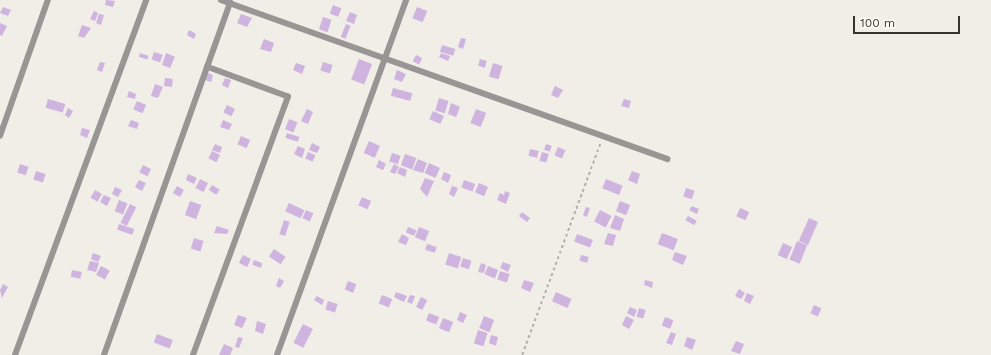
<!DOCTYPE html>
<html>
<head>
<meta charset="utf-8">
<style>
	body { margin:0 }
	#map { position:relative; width:991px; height:355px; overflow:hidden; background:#f0eee7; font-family:"Work Sans",sans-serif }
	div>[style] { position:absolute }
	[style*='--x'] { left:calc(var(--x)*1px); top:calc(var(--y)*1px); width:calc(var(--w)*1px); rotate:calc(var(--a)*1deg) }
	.building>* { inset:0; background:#ceb4df; transform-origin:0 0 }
	.path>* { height:1.5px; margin-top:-0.75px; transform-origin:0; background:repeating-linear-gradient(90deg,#b2b0ab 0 3px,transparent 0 6px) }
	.street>* { height:5.5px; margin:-2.75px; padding:0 2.75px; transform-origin:2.75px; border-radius:2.75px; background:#999594 }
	span { translate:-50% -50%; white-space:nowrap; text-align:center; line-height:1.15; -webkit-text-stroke:4px #fefbf4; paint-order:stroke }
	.scale { position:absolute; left:853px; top:16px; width:107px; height:18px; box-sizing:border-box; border:2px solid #363532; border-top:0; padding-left:5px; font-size:12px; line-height:14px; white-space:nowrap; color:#363532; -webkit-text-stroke:3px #fefbf4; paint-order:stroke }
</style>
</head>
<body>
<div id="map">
	<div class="building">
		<i style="clip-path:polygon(106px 0,115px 1px,113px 7px,105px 5px)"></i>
		<i style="left:333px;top:5px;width:9px;height:9px;rotate:21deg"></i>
		<i style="clip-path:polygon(3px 7px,11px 10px,8px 16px,0 13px)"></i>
		<i style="left:417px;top:7px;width:11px;height:12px;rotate:22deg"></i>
		<i style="clip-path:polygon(94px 11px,98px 13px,95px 21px,90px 19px)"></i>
		<i style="clip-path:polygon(350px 12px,357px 15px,354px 24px,346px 21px)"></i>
		<i style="clip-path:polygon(99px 14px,104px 15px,101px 25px,96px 23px)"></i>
		<i style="clip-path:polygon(241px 14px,252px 18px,247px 27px,237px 23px)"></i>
		<i style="left:323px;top:17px;width:9px;height:13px;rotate:18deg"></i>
		<i style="clip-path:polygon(0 23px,7px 26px,2px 36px,0 35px)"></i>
		<i style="left:346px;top:24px;width:5px;height:14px;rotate:22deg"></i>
		<i style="clip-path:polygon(82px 25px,91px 28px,84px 38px,78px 36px)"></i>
		<i style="clip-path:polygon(189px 30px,196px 34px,194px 39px,187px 35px)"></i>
		<i style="clip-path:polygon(461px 38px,466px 39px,463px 49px,458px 47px)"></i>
		<i style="clip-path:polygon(264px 39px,274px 43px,271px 52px,260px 49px)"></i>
		<i style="left:442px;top:45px;width:14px;height:7px;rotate:17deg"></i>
		<i style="left:154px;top:52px;width:9px;height:8px;rotate:18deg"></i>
		<i style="left:140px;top:53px;width:9px;height:4px;rotate:18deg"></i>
		<i style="clip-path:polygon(166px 53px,175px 57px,170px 68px,162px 65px)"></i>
		<i style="clip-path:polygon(441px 53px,450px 56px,448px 61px,439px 57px)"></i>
		<i style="left:416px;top:55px;width:7px;height:7px;rotate:27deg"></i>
		<i style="left:359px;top:59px;width:14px;height:22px;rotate:21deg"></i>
		<i style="left:480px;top:59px;width:7px;height:7px;rotate:16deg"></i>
		<i style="clip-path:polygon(100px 62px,105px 63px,102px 72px,97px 70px)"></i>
		<i style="left:323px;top:62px;width:10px;height:9px;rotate:17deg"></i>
		<i style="clip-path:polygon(296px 63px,305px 66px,302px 74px,293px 70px)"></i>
		<i style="left:493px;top:63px;width:10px;height:14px;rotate:17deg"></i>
		<i style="clip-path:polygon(397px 70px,406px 74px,402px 82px,394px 79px)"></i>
		<i style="clip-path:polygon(208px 73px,213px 75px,211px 82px,205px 80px)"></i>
		<i style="left:165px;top:78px;width:8px;height:8px;rotate:7deg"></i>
		<i style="clip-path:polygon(225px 78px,231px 80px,228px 88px,222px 85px)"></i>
		<i style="clip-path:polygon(155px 84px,163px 87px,158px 98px,151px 96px)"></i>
		<i style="clip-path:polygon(555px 86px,563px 90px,558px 98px,551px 95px)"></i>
		<i style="left:393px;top:88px;width:20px;height:8px;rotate:15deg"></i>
		<i style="clip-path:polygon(129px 91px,136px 94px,135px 99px,127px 97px)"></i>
		<i style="left:439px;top:98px;width:10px;height:13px;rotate:17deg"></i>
		<i style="left:48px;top:99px;width:18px;height:9px;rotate:16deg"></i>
		<i style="clip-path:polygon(624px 99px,631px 101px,629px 108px,621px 106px)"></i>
		<i style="left:137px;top:101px;width:10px;height:9px;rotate:24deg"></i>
		<i style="clip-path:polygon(451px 103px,460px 107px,456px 117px,448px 114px)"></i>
		<i style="left:227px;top:105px;width:9px;height:8px;rotate:27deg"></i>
		<i style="clip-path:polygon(68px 108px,73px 111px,69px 118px,65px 115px)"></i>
		<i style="clip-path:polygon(307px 109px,313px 112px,308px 124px,301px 121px)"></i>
		<i style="left:476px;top:109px;width:11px;height:15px;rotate:22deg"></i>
		<i style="left:433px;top:111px;width:12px;height:9px;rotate:24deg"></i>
		<i style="left:289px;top:119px;width:9px;height:11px;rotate:21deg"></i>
		<i style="clip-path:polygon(131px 120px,139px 123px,137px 129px,128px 126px)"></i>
		<i style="clip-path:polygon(223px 120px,232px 124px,229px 130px,220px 127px)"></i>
		<i style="clip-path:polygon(82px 128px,90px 130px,87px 138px,80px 135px)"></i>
		<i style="left:287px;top:133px;width:13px;height:5px;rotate:18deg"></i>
		<i style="left:241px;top:136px;width:10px;height:9px;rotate:24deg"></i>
		<i style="left:369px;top:141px;width:12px;height:13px;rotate:24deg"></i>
		<i style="clip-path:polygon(312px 143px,320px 147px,317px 153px,309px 150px)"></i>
		<i style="clip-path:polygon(215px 144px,222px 147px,220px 153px,212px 150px)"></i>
		<i style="left:546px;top:144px;width:6px;height:6px;rotate:18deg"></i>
		<i style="clip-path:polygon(298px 146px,305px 149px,302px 158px,294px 154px)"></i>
		<i style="left:558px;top:147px;width:8px;height:9px;rotate:23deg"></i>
		<i style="left:530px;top:149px;width:9px;height:7px;rotate:13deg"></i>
		<i style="left:212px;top:151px;width:9px;height:8px;rotate:27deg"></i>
		<i style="left:308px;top:152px;width:8px;height:7px;rotate:23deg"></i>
		<i style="left:542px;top:152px;width:7px;height:9px;rotate:16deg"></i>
		<i style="left:392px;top:153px;width:9px;height:9px;rotate:18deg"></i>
		<i style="left:405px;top:154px;width:12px;height:12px;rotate:20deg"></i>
		<i style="clip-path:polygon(418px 159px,427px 163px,423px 173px,413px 170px)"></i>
		<i style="clip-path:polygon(379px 160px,386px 164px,383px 170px,376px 167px)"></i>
		<i style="left:429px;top:163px;width:12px;height:11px;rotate:24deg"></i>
		<i style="left:20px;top:164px;width:9px;height:9px;rotate:18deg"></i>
		<i style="clip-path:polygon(394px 164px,399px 167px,395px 174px,390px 172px)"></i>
		<i style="left:143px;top:165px;width:9px;height:8px;rotate:27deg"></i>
		<i style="clip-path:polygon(400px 167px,407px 170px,405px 177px,397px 173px)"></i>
		<i style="left:36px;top:171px;width:10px;height:9px;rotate:17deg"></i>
		<i style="clip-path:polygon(632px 171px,640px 174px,637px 184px,628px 180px)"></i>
		<i style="clip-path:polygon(444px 172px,451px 175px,448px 183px,441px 179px)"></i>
		<i style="clip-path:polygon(188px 174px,197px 178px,194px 184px,186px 180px)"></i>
		<i style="clip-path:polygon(425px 178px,434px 181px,427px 197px,420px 189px)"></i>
		<i style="left:200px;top:179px;width:9px;height:10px;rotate:27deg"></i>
		<i style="left:606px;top:179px;width:18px;height:10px;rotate:22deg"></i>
		<i style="clip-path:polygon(139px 180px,146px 183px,142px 191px,135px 187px)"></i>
		<i style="left:464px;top:180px;width:12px;height:8px;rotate:20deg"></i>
		<i style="left:479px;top:183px;width:10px;height:10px;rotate:24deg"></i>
		<i style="left:212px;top:185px;width:9px;height:6px;rotate:32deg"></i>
		<i style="left:177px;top:186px;width:8px;height:8px;rotate:30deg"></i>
		<i style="clip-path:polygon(452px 186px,458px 188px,454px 197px,449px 194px)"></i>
		<i style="clip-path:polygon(115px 187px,122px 190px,118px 197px,112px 194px)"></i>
		<i style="left:686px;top:188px;width:9px;height:9px;rotate:18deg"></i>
		<i style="left:95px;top:190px;width:8px;height:9px;rotate:30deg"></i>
		<i style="clip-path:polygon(505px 191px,510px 193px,506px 204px,497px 200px,500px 193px,504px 195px)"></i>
		<i style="clip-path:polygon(104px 195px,111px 198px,107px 206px,100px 202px)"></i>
		<i style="left:362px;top:197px;width:10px;height:9px;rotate:24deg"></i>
		<i style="left:119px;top:200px;width:9px;height:12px;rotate:21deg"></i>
		<i style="left:190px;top:201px;width:12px;height:15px;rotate:20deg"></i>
		<i style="left:620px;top:201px;width:11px;height:11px;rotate:22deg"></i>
		<i style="left:289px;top:203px;width:17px;height:9px;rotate:25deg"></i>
		<i style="left:130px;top:204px;width:7px;height:21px;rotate:27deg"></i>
		<i style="clip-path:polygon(692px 206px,699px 209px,697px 214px,689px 210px)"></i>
		<i style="clip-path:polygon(586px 207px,590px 208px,587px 217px,583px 215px)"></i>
		<i style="left:740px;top:208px;width:10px;height:9px;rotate:24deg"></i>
		<i style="left:306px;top:210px;width:8px;height:9px;rotate:23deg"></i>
		<i style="left:600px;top:210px;width:13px;height:13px;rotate:27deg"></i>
		<i style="left:522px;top:212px;width:10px;height:5px;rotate:37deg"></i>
		<i style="clip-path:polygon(615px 215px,624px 219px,620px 231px,610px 228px)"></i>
		<i style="left:688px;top:216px;width:10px;height:5px;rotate:29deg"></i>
		<i style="left:809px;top:218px;width:10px;height:25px;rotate:24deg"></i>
		<i style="left:284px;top:220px;width:6px;height:15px;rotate:18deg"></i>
		<i style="left:119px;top:224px;width:16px;height:6px;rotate:18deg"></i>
		<i style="clip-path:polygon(217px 226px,229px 230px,227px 234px,214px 233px)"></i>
		<i style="left:408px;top:227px;width:9px;height:6px;rotate:21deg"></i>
		<i style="left:419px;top:227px;width:11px;height:11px;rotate:22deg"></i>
		<i style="clip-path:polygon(608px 233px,616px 235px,613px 246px,604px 244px)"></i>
		<i style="left:662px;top:233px;width:17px;height:12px;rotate:21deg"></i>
		<i style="clip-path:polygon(402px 234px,409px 238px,406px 245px,398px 242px)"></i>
		<i style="left:577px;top:234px;width:17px;height:8px;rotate:21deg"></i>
		<i style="left:194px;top:238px;width:10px;height:11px;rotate:17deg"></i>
		<i style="left:797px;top:241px;width:11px;height:20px;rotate:22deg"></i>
		<i style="left:783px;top:243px;width:10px;height:13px;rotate:24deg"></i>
		<i style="left:427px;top:244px;width:10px;height:6px;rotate:17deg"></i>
		<i style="left:274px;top:249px;width:14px;height:9px;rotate:34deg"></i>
		<i style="clip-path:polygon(675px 252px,687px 256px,683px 265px,672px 260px)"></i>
		<i style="clip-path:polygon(93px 253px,101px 256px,98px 262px,91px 259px)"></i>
		<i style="left:449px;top:253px;width:13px;height:12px;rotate:18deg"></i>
		<i style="left:243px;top:255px;width:9px;height:9px;rotate:27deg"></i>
		<i style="left:581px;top:255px;width:8px;height:6px;rotate:14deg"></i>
		<i style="left:463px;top:258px;width:9px;height:9px;rotate:18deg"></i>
		<i style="left:254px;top:260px;width:9px;height:5px;rotate:21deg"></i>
		<i style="clip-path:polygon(90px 261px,99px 263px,96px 272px,87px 270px)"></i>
		<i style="clip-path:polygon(503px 262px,511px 265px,508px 272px,500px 268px)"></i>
		<i style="clip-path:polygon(481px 263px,486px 265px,484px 273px,478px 272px)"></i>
		<i style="left:101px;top:266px;width:10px;height:10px;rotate:29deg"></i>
		<i style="left:488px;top:266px;width:11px;height:9px;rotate:22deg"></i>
		<i style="left:72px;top:270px;width:10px;height:7px;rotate:11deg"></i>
		<i style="left:500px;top:271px;width:10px;height:9px;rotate:17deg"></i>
		<i style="clip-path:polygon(279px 278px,284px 281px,280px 288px,276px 286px)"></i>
		<i style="clip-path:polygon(524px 280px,534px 283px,530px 292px,521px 288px)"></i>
		<i style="clip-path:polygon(645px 280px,653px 282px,652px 288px,644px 285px)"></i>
		<i style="left:348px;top:281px;width:9px;height:9px;rotate:21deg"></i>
		<i style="clip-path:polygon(3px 284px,8px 287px,2px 298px,0 290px)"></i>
		<i style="clip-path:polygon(739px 289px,745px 293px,741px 299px,735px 296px)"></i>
		<i style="clip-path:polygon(396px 292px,407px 296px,404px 302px,394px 297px)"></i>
		<i style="left:556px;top:292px;width:17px;height:10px;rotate:24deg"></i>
		<i style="clip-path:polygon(747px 293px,754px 296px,750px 304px,744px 301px)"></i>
		<i style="left:382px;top:295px;width:11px;height:9px;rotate:22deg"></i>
		<i style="clip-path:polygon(410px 295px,415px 296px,412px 304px,407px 302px)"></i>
		<i style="clip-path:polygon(317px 296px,324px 300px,322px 305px,314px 300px)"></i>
		<i style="left:421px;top:297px;width:7px;height:11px;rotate:27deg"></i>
		<i style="left:328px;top:301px;width:10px;height:9px;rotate:17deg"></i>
		<i style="left:814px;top:305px;width:8px;height:9px;rotate:23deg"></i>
		<i style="clip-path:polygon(630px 307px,637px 310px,634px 317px,627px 313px)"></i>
		<i style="left:639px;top:308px;width:7px;height:9px;rotate:16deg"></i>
		<i style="clip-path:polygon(460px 312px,467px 315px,463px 323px,457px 320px)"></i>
		<i style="left:429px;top:313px;width:11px;height:8px;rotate:22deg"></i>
		<i style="clip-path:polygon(238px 315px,247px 318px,242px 328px,234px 325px)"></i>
		<i style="left:484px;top:316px;width:11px;height:13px;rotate:22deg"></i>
		<i style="clip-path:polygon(626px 316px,634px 320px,629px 329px,622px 325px)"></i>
		<i style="left:665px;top:317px;width:9px;height:9px;rotate:21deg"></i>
		<i style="left:443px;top:318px;width:11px;height:11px;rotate:22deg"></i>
		<i style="clip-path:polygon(257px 321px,266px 324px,263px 334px,255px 331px)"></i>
		<i style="left:303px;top:324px;width:11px;height:21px;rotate:27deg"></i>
		<i style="left:478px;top:330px;width:10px;height:14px;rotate:17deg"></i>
		<i style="clip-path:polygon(671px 332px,676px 334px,672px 345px,666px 343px)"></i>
		<i style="left:157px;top:334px;width:17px;height:9px;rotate:21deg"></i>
		<i style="clip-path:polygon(491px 335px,498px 337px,496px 346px,489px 343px)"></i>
		<i style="clip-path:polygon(238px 337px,243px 338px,239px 348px,235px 347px)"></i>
		<i style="clip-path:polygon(687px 337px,696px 340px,692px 350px,684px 346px)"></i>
		<i style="clip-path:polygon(736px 341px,744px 344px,740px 354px,731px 351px)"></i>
		<i style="clip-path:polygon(224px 344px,233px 348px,230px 355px,219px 355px)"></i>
	</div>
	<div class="path">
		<i style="--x:522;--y:355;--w:228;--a:-69.7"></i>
	</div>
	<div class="street">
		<i style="--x:221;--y:0;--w:474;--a:19.6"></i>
		<i style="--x:0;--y:136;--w:144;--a:-70.6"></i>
		<i style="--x:15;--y:355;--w:378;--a:-69.7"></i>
		<i style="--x:104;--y:355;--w:374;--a:-70.3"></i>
		<i style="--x:193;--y:355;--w:275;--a:-69.8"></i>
		<i style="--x:288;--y:97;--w:86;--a:-159.7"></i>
		<i style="--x:277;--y:355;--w:378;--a:-70"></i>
	</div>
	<div class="scale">100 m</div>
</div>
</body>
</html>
